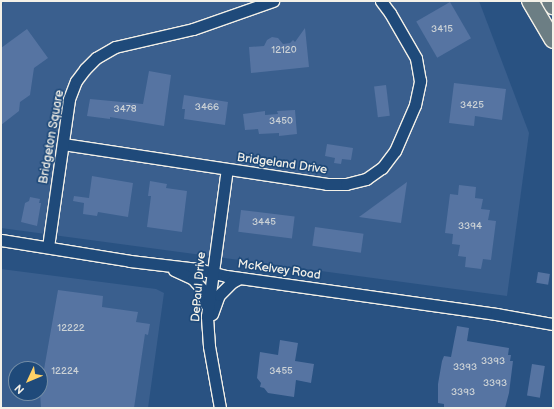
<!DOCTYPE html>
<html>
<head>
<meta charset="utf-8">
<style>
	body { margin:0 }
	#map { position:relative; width:554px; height:409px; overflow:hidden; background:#295282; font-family:"Balsamiq Sans",sans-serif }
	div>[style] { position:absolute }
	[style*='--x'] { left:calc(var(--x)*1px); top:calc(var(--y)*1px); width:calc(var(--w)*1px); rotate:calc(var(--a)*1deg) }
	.built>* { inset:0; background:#3a5f8e }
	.stream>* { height:2px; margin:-1px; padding:0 1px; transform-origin:1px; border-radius:1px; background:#447ca0 }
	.building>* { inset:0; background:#5674a2; transform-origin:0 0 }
	.roads { filter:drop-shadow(1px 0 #f4f1e8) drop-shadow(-1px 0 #f4f1e8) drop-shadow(0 1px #f4f1e8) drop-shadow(0 -1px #f4f1e8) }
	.minor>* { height:11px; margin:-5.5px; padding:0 5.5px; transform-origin:5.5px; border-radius:5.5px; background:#1f4a7a }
	.highway>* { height:16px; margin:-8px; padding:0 8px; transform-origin:8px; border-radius:8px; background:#6c7e84 }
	span { translate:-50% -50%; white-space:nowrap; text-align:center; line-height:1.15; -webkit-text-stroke:3.5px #1f4a7a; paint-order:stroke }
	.number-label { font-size:10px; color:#ccd2d6 }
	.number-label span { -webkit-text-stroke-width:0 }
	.street-label { font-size:12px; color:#f4f1e8 }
	.frame { position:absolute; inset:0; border:2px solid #f4f1e8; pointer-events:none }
	.north { position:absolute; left:8px; top:361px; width:40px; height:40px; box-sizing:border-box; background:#1f4a7a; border:1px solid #748da6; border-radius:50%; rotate:226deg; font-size:11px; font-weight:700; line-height:16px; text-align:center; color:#f4f1e8 }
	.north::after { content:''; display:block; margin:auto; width:14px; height:18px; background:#ffd166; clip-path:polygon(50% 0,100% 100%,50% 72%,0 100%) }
</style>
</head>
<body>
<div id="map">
	<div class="built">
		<i style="clip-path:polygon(4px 1px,479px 1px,529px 133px,507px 296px,1px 228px,1px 10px)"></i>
		<i style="clip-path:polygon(evenodd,1px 269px,156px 289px,164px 293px,148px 408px,1px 408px,1px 269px,16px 369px,40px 369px,40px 393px,16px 393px,16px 369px)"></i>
	</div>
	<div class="stream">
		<i style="--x:1;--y:4;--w:3;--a:-72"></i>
	</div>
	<div class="building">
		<i style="left:450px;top:2px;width:42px;height:39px;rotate:60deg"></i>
		<i style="clip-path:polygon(305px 28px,309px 67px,251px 73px,249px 47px,264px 46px,267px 40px,272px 37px,278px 38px,283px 44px,290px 43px,293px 40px,295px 42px)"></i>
		<i style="clip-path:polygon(27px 29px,48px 58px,34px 68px,30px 95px,20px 102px,19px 111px,1px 125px,1px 48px)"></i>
		<i style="clip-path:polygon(149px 71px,171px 75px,164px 126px,110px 117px,110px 119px,87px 116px,90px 99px,143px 104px)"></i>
		<i style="clip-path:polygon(454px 83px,506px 89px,502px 120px,475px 116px,474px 126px,449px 123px)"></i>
		<i style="left:386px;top:85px;width:31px;height:12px;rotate:83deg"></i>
		<i style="clip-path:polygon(184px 95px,228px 102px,225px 125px,184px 119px,185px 109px,182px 109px)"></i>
		<i style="clip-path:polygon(295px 110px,297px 134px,279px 136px,279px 133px,259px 134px,258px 129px,245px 130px,243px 114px,265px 111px,265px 115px,278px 114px,277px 111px)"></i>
		<i style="clip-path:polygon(327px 144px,353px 148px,351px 160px,342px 159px,341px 164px,334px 163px,335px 158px,325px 156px)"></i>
		<i style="clip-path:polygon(92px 176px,133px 183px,128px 217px,98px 212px,97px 216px,83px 214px,84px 203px,73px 201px,74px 196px,89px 198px)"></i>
		<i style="clip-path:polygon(150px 181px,167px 184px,166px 188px,187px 191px,182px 232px,147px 227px,151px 196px,148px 196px)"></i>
		<i style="clip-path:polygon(407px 182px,401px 223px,359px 217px)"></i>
		<i style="clip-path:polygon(459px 185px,476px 187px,475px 198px,483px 199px,481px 209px,490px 210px,488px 220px,496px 221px,491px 260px,483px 259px,481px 269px,465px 267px,466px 257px,458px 256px,460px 245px,452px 244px,453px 234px,445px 233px,450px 194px,458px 195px)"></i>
		<i style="clip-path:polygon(30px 197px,40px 199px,39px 203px,41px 203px,37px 226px,21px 222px,25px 203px,29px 201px)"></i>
		<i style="left:241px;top:210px;width:54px;height:22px;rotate:7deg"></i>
		<i style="left:315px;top:227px;width:49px;height:19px;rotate:8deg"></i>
		<i style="left:538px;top:272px;width:12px;height:11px;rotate:9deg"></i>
		<i style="clip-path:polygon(58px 290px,103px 296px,102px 307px,138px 312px,136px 322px,150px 324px,148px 335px,145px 334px,134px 408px,41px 408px,40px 392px)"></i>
		<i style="clip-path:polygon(457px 326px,469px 328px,467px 341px,509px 348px,508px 355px,511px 355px,510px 361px,513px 361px,509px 393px,505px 408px,444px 408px,444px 404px,438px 403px,438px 384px,442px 361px,444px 356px,451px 357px)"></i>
		<i style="clip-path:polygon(280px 340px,298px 343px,295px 361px,314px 364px,311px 383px,296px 380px,294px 397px,268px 393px,264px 388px,260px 387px,261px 383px,257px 378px,260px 352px,278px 355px)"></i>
		<i style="left:532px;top:364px;width:13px;height:32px;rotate:9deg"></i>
	</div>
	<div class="roads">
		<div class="minor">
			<i style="--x:63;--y:144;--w:267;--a:8.6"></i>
			<i style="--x:327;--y:184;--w:19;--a:0"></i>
			<i style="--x:346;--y:184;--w:21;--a:-14"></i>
			<i style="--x:366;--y:179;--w:19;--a:-35"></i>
			<i style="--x:382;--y:168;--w:21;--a:-53"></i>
			<i style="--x:395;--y:151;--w:50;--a:-66.5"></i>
			<i style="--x:415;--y:105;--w:25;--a:-78"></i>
			<i style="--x:420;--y:81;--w:23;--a:-100"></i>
			<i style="--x:416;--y:58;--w:52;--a:-120"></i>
			<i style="--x:390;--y:13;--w:15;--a:-127"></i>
			<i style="--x:1;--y:240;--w:131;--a:9.2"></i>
			<i style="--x:130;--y:261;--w:68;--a:6.7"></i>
			<i style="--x:198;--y:269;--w:29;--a:14"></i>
			<i style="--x:226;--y:276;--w:273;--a:8"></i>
			<i style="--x:496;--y:314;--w:58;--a:10"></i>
			<i style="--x:48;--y:247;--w:149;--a:-81.9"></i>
			<i style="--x:69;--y:99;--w:19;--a:-69"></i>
			<i style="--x:76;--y:81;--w:15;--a:-53"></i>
			<i style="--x:85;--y:69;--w:16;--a:-45"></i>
			<i style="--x:96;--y:58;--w:22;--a:-30"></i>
			<i style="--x:115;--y:47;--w:80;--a:-13"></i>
			<i style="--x:193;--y:29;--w:85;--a:-19.3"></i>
			<i style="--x:174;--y:270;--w:21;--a:25"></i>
			<i style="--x:193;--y:279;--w:13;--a:48"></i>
			<i style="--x:202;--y:289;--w:16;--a:75"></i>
			<i style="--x:212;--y:314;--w:20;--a:-70"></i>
			<i style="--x:219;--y:295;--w:18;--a:-45"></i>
			<i style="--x:232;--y:282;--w:9;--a:-27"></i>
			<i style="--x:220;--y:408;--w:63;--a:-100.1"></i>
			<i style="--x:209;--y:346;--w:30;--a:-94"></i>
			<i style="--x:207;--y:316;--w:148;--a:-82.3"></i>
		</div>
		<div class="highway">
			<i style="--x:530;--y:1;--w:45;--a:59.5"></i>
			<i style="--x:550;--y:1;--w:6;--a:59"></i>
		</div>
	</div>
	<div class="number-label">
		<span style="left:442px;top:30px">3415</span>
		<span style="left:284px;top:51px">12120</span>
		<span style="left:472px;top:106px">3425</span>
		<span style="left:207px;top:108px">3466</span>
		<span style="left:125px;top:110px">3478</span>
		<span style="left:281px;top:122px">3450</span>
		<span style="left:264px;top:223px">3445</span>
		<span style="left:470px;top:227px">3394</span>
		<span style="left:71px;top:329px">12222</span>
		<span style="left:493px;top:362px">3393</span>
		<span style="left:465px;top:368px">3393</span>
		<span style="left:65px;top:372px">12224</span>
		<span style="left:281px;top:372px">3455</span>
		<span style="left:495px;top:384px">3393</span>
		<span style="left:463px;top:393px">3393</span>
	</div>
	<div class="street-label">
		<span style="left:52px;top:137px;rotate:-80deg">Bridgeton Square</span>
		<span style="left:282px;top:164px;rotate:8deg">Bridgeland Drive</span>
		<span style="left:279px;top:270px;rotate:8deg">McKelvey Road</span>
		<span style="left:199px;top:287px;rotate:-85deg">DePaul Drive</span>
	</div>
	<div class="frame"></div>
	<div class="north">N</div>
</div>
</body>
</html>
